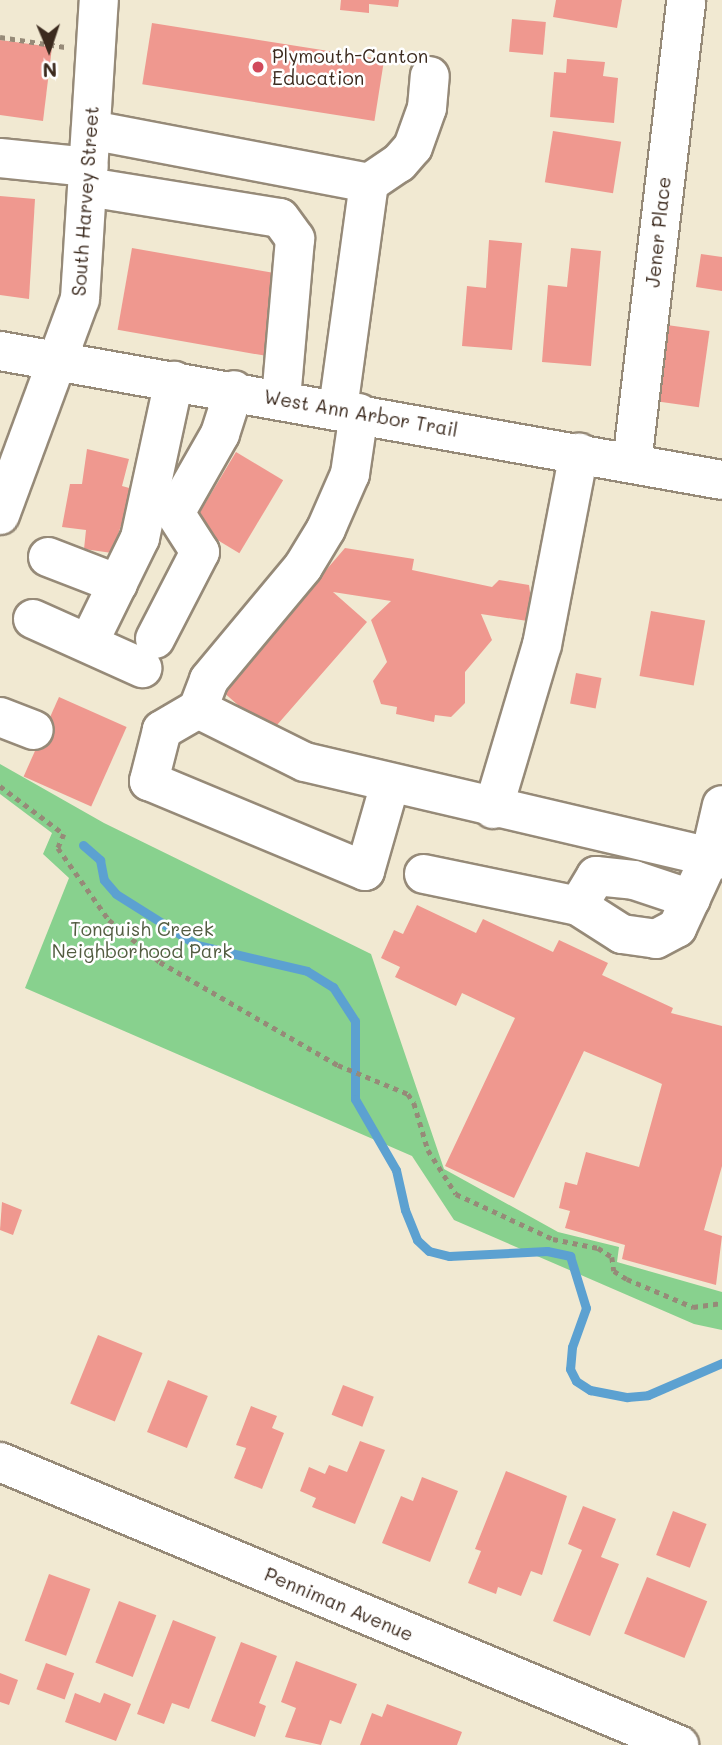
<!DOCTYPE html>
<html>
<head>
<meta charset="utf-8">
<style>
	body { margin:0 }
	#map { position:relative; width:722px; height:1745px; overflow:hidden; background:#f1e9d2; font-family:Mali,sans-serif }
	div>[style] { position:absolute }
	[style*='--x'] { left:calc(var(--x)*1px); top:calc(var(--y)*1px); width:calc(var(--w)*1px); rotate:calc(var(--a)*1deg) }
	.green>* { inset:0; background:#88d18e }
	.stream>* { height:9px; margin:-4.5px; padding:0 4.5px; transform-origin:4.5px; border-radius:4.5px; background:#5ca1d1 }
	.building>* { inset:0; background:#ef988f; transform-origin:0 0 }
	.path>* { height:4.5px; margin-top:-2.25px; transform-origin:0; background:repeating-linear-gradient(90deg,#968a78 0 5px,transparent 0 10px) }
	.roads { filter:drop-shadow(2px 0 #968a78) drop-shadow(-2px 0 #968a78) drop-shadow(0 2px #968a78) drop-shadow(0 -2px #968a78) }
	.minor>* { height:38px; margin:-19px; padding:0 19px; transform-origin:19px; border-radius:19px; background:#fff }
	.dots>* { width:19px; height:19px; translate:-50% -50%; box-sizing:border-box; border:4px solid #fff; border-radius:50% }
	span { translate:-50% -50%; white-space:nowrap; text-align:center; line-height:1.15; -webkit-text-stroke:5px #fff; paint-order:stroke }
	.poi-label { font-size:19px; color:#3b2a1e }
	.left { translate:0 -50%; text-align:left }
	.street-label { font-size:19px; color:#3b2a1e }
	.park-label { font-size:19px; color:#525c40 }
	.north { position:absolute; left:14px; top:14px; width:70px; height:70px; -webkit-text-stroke:5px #fff; paint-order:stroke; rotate:178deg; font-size:19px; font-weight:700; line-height:28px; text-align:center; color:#3b2a1e }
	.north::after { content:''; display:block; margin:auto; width:24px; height:32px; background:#3b2a1e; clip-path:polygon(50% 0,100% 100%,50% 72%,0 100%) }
</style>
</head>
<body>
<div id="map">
	<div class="green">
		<i style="clip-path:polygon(0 764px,104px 823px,371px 954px,444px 1169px,558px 1232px,619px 1247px,617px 1262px,722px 1292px,722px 1330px,694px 1324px,454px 1220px,412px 1156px,25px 988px,69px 878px,43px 854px,52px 833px,0 794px)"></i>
	</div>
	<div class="stream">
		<i style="--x:83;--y:845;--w:23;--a:41"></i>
		<i style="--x:100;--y:860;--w:20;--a:79"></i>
		<i style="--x:104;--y:880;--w:18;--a:49"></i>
		<i style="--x:116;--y:894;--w:96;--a:32.2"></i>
		<i style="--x:197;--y:945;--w:113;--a:13.3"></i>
		<i style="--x:307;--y:971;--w:31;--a:32"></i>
		<i style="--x:333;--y:987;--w:40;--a:57.1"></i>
		<i style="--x:355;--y:1021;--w:78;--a:90"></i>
		<i style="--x:355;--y:1099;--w:82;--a:60"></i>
		<i style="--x:396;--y:1170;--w:41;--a:77.3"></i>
		<i style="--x:405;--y:1210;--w:32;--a:68"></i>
		<i style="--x:417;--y:1240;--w:16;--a:43"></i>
		<i style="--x:429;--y:1251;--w:21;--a:14"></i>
		<i style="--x:449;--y:1256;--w:98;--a:-2.9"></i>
		<i style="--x:547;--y:1251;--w:24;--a:12"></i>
		<i style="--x:570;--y:1256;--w:54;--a:72.9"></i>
		<i style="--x:586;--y:1308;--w:41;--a:109.7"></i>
		<i style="--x:572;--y:1347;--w:22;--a:95"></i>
		<i style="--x:570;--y:1369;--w:13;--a:63"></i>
		<i style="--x:576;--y:1381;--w:17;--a:33"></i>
		<i style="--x:590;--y:1390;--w:38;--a:11"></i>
		<i style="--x:627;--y:1397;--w:21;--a:-5"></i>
		<i style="--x:648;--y:1395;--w:81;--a:-23.4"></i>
	</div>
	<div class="building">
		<i style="clip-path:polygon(341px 0,399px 0,398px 7px,369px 4px,369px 13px,340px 10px)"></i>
		<i style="clip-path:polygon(556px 0,622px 0,617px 28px,553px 17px)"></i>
		<i style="left:512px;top:19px;width:34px;height:33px;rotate:5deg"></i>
		<i style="left:152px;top:23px;width:235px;height:62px;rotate:9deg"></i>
		<i style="clip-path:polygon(0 40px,52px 47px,43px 121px,0 115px)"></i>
		<i style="clip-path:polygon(567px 59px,605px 62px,603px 76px,618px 78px,614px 123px,550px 117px,554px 72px,566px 73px)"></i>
		<i style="left:553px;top:131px;width:69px;height:52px;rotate:9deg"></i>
		<i style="clip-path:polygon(0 196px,35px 199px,29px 299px,0 295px)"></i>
		<i style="clip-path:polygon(489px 240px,522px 243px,512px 350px,462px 346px,467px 286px,486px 288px)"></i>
		<i style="left:132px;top:248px;width:149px;height:83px;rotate:10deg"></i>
		<i style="clip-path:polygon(571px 248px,601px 251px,591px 366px,542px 362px,548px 285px,567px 287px)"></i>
		<i style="clip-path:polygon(701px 254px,722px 257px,722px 291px,696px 287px)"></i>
		<i style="left:667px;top:325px;width:43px;height:77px;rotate:8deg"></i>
		<i style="clip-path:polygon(87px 449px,129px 459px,122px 486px,133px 489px,112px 553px,84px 549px,86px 530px,62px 527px,70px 484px,82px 484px)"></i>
		<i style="left:236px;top:452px;width:55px;height:85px;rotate:31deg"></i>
		<i style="clip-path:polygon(345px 548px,414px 559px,412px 570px,492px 587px,499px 580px,529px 585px,534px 622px,481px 614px,492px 640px,465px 672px,465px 703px,451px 717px,435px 715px,434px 722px,396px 714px,397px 707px,381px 704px,373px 681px,387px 662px,371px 620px,391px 601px,333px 592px,367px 622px,270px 733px,222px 691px)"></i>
		<i style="left:651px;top:611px;width:55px;height:66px;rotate:10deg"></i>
		<i style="left:576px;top:673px;width:26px;height:31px;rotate:11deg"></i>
		<i style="left:59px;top:697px;width:74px;height:87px;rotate:24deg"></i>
		<i style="clip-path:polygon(417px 905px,476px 933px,483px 919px,553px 952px,559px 940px,608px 963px,602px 975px,673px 1008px,671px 1013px,722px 1026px,722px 1166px,704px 1230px,722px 1236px,716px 1285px,622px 1259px,625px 1245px,565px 1228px,570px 1211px,559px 1208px,565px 1182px,577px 1185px,586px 1152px,639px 1167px,662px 1084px,653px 1080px,584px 1051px,514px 1198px,445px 1166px,515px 1018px,462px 993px,456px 1006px,395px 977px,400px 967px,381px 958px,394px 930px,403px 934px)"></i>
		<i style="clip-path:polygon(2px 1202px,22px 1210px,13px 1235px,0 1230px)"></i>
		<i style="left:98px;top:1335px;width:48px;height:74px;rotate:22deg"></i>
		<i style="left:168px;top:1380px;width:43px;height:56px;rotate:22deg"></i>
		<i style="left:343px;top:1385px;width:33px;height:32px;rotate:21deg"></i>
		<i style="clip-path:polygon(251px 1406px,277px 1416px,272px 1428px,284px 1433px,262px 1489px,234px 1478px,246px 1448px,236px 1445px)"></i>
		<i style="clip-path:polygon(360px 1441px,385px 1450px,355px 1524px,312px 1507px,316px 1498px,300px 1491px,309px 1467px,325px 1474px,329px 1465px,347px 1472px)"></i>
		<i style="clip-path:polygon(506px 1471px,567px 1496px,542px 1575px,531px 1571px,521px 1596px,498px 1587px,496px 1594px,468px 1583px,481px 1551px,475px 1549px)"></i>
		<i style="clip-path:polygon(422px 1477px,458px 1491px,430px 1562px,382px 1543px,401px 1496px,413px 1501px)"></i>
		<i style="clip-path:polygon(583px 1506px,616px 1519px,601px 1557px,619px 1564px,590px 1636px,553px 1621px,582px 1550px,568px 1544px)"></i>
		<i style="left:673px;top:1511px;width:36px;height:47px;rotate:21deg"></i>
		<i style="left:49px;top:1574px;width:44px;height:71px;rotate:20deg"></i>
		<i style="left:647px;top:1577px;width:65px;height:61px;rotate:22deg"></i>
		<i style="left:119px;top:1601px;width:40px;height:66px;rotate:21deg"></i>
		<i style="clip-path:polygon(173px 1620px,216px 1637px,189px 1709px,172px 1703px,164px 1724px,137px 1714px)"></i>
		<i style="clip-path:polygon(241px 1642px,277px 1656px,259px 1703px,266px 1706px,255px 1737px,211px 1721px)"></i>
		<i style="clip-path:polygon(296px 1661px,357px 1684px,341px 1724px,330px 1720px,321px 1745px,285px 1737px,296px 1708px,281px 1702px)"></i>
		<i style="left:46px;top:1663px;width:30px;height:28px;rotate:20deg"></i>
		<i style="clip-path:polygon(0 1673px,18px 1680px,9px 1705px,0 1702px)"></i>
		<i style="clip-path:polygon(75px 1693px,100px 1703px,104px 1693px,131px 1704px,116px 1741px,65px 1722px)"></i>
		<i style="clip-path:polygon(387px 1704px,462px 1732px,457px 1745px,360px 1745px,372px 1713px,382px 1717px)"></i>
	</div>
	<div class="path">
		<i style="--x:0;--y:37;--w:66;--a:8.7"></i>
		<i style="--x:0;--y:786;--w:80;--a:36.9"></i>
		<i style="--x:64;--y:834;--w:15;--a:113"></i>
		<i style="--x:58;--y:848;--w:88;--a:54.7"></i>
		<i style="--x:109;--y:920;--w:66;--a:39.5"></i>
		<i style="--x:160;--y:962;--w:206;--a:30.1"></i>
		<i style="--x:338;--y:1065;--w:76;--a:22.5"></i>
		<i style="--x:408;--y:1094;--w:11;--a:56"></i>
		<i style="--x:414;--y:1103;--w:49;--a:73.4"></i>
		<i style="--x:428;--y:1150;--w:52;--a:57.5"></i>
		<i style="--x:456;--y:1194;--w:107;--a:24.9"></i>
		<i style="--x:553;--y:1239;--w:46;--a:11.3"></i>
		<i style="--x:598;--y:1248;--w:17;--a:33"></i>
		<i style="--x:612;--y:1257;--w:14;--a:82"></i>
		<i style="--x:614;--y:1271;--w:15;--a:32"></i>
		<i style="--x:627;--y:1279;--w:72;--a:23"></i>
		<i style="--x:693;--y:1307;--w:29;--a:-8"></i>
	</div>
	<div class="roads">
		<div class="minor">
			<i style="--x:91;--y:130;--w:283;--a:10.8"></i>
			<i style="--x:369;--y:183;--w:36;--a:-34"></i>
			<i style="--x:399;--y:163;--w:21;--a:-49"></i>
			<i style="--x:413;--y:147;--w:41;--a:-70.3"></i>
			<i style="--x:427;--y:108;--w:32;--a:-85"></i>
			<i style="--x:0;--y:158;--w:89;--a:5.8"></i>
			<i style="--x:88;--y:187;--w:194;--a:9.2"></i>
			<i style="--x:280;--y:218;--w:26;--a:54"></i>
			<i style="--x:295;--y:239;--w:160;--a:95"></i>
			<i style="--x:0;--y:351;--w:733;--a:10.13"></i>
			<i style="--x:338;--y:409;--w:228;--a:-82.2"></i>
			<i style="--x:359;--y:413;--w:62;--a:98.4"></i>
			<i style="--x:350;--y:474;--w:60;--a:113.6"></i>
			<i style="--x:326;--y:529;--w:44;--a:121.2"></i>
			<i style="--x:303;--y:567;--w:147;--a:129.8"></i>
			<i style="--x:209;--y:680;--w:31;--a:111"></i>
			<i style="--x:198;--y:709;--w:119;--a:26.4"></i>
			<i style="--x:305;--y:762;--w:428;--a:13.2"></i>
			<i style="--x:632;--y:463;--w:466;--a:-83.3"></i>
			<i style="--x:0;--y:515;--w:230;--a:-69.7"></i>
			<i style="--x:80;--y:299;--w:300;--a:-86.4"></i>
			<i style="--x:48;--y:557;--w:75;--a:21.1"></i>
			<i style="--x:33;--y:619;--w:120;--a:24.2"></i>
			<i style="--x:155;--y:639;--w:98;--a:-62.7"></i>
			<i style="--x:200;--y:552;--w:46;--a:-122.7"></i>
			<i style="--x:175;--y:513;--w:91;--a:-60.3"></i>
			<i style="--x:220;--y:434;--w:46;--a:-72.3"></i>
			<i style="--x:89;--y:642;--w:116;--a:-63.9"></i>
			<i style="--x:140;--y:538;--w:161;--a:-77.8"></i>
			<i style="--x:198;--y:709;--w:42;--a:149.7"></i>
			<i style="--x:162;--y:730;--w:53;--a:104.3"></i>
			<i style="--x:149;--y:781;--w:234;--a:22.6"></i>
			<i style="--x:365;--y:871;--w:91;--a:-74"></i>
			<i style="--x:0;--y:717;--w:36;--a:21"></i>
			<i style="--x:493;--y:809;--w:171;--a:-73.4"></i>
			<i style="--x:542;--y:645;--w:196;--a:-79.1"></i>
			<i style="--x:424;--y:874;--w:157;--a:11.7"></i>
			<i style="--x:578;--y:906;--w:52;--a:32.5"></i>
			<i style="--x:622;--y:934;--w:34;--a:8"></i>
			<i style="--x:656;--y:939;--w:24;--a:-28"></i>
			<i style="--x:677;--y:928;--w:78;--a:-65.1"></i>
			<i style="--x:710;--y:857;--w:53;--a:-77"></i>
			<i style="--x:578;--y:906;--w:35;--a:-59"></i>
			<i style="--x:596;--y:876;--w:38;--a:6"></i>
			<i style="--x:634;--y:880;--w:60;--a:18.4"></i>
			<i style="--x:0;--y:1462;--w:736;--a:22.63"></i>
		</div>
	</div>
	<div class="dots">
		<i style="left:258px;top:67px;background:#d1495b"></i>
	</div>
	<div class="poi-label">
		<span class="left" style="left:272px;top:67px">Plymouth-Canton<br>Education</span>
	</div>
	<div class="street-label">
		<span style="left:85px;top:201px;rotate:-86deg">South Harvey Street</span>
		<span style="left:658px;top:232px;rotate:-84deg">Jener Place</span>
		<span style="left:361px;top:413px;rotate:10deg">West Ann Arbor Trail</span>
		<span style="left:339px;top:1604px;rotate:23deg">Penniman Avenue</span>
	</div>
	<div class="park-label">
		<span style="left:142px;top:940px">Tonquish Creek<br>Neighborhood Park</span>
	</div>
	<div class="north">N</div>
</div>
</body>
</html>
